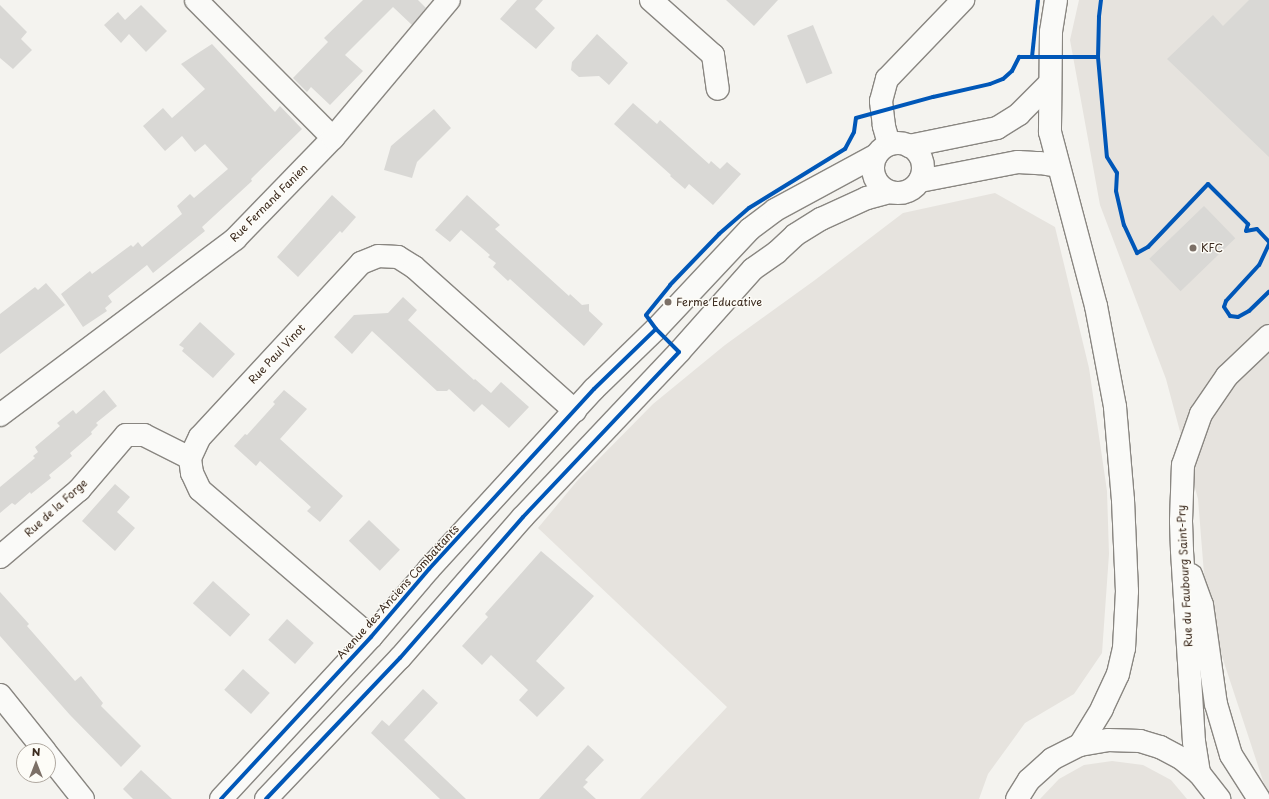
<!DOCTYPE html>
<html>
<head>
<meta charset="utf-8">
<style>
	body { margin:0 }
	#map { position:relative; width:1269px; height:799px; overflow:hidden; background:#f4f3ef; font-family:"Playpen Sans",sans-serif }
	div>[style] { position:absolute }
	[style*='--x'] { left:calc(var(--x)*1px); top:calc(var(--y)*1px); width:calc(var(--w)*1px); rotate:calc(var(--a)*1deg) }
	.built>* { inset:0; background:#e6e3de }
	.building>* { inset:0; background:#d9d8d5; transform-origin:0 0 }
	.roads { filter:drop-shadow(1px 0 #898681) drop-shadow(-1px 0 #898681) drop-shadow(0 1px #898681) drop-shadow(0 -1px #898681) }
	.minor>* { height:22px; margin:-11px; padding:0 11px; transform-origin:11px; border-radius:11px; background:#fafaf8 }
	.minor>.ring { margin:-11px; padding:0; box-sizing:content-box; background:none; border:22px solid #fafaf8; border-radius:50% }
	.major>* { height:22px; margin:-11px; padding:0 11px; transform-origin:11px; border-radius:11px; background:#fafaf8 }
	.highway>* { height:22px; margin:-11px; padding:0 11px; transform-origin:11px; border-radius:11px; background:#fafaf8 }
	.cycleway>* { height:4px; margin:-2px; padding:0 2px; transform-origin:2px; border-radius:2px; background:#0057b8 }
	.dots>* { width:11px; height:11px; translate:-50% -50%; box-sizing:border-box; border:2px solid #fdfcf7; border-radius:50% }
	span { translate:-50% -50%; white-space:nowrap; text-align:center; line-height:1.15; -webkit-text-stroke:3px #fdfcf7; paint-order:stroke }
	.street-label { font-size:11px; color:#3b2a1e }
	.poi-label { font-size:11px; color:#3b2a1e }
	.left { translate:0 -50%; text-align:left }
	.north { position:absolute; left:16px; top:743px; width:40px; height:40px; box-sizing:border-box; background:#fdfcf7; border:1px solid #afa8a0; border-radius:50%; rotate:0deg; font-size:11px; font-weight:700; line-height:16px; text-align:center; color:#3b2a1e }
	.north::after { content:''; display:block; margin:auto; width:14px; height:18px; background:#7c7067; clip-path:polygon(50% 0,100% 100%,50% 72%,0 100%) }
</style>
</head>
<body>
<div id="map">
	<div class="built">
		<i style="clip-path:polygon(1079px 0,1269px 0,1269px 799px,1207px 611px,1198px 499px,1166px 379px,1100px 205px,1070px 40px)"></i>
		<i style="clip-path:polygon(995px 193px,1055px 227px,1089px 368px,1107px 491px,1109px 554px,1102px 653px,1074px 694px,1025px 723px,988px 774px,979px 799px,640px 799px,727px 707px,538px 528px,577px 481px,653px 404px,725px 345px,815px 280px,903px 213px)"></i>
		<i style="clip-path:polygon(1112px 761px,1143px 765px,1171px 780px,1187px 799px,1040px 799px,1059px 779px,1084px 765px)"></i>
	</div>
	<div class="building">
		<i style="clip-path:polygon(363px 0,418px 0,426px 8px,412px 25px,393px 7px,345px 55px,363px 71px,330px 105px,311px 87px,307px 92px,293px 78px,328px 42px,324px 38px)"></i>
		<i style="clip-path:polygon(517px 0,543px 0,535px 9px,555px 28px,536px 49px,500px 19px)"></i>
		<i style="clip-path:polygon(726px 0,778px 0,754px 26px)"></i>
		<i style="clip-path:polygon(1249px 0,1269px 0,1269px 157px,1167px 59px,1213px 15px,1223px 26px)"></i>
		<i style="clip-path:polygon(0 5px,27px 32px,21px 39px,32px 50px,13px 69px,0 58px)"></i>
		<i style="clip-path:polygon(141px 5px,167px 31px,146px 52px,129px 34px,121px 43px,104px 25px,118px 12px,125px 20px)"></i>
		<i style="left:813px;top:25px;width:52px;height:28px;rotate:68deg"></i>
		<i style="clip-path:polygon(597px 34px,628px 63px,609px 85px,599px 76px,579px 77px,571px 70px,572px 62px)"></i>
		<i style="clip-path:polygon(212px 44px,275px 112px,280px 106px,302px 129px,251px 179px,252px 181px,202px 227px,205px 231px,153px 273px,147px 265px,108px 296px,112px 302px,105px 308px,107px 311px,83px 327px,61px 294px,90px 271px,92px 274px,131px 245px,133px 247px,138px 242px,142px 247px,182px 214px,177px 206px,190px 194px,194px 198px,228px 169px,205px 144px,195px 152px,182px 136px,165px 151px,143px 126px,163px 108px,172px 118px,205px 89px,181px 64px)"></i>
		<i style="clip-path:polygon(633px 103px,657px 124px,660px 120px,709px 164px,711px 161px,720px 169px,727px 162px,741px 174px,713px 205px,689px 184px,685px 189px,670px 176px,671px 175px,614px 124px)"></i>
		<i style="clip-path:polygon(434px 109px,451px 128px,417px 162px,412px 178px,384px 170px,391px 146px)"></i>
		<i style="clip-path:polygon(332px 195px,356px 217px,342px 233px,340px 231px,298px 277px,277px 257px)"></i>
		<i style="clip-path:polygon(467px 195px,500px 225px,495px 229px,569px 296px,570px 294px,582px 305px,589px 304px,589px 311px,603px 324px,584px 346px,510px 279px,508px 281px,493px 267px,496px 263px,488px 257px,490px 255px,461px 230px,450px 242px,435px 230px)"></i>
		<i style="left:1204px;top:206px;width:45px;height:76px;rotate:46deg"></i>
		<i style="clip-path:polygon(46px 283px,65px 305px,0 354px,0 314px,35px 287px,38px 290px)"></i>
		<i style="clip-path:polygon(403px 297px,417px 310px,408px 320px,474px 380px,475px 379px,491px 393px,501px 382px,529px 407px,509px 428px,482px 404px,474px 412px,449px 389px,447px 391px,437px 391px,372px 331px,352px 354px,334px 337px,354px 315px,388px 313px)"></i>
		<i style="clip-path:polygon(200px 322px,235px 354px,213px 378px,182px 351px,184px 348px,179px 345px)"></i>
		<i style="clip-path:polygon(104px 390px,117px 406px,96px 423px,98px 425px,91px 432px,92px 434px,70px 453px,72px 456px,49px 475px,51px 478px,31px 494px,30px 492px,15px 505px,12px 503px,0 513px,0 487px,35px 458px,33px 456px,38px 452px,35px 447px,60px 426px,57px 423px,73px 410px,76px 414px)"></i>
		<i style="clip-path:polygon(284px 390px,307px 409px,280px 439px,343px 496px,320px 522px,307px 511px,311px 507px,260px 461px,256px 466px,234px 446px,245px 434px,247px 435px,275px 404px,273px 402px)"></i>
		<i style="clip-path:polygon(115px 484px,130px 497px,117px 512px,135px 528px,115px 551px,82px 521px)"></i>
		<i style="left:369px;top:520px;width:43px;height:29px;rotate:44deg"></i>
		<i style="clip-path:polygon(541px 551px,594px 596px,536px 661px,565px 688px,537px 717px,519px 700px,528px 690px,491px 655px,482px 665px,462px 646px,488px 617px,485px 614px)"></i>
		<i style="left:213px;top:581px;width:50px;height:30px;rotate:42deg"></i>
		<i style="clip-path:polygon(0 592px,29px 624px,27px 626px,75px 681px,81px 676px,103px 703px,101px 706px,141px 746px,121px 767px,70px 715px,0 636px)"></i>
		<i style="left:287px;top:619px;width:36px;height:28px;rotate:42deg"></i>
		<i style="left:243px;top:669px;width:36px;height:28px;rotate:42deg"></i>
		<i style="clip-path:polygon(423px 689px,438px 703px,404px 740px,466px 799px,440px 799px,371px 733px,382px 720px,389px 726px)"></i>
		<i style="clip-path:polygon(588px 745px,604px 760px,585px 780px,588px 782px,583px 787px,596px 799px,539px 799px)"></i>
		<i style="clip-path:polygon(141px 770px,172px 799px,133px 799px,123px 789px)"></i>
	</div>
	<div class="roads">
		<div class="minor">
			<i style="--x:196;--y:0;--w:194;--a:45.2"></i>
			<i style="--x:651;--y:0;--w:83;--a:41.6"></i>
			<i style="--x:713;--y:55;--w:34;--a:82"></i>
			<i class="ring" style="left:873px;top:143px;width:28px;height:28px"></i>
			<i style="--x:889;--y:144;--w:19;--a:-106"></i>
			<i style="--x:884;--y:126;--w:25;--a:-97"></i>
			<i style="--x:881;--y:101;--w:23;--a:-75"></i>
			<i style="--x:887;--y:79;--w:110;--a:-46.1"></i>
			<i style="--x:909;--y:146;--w:90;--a:-11.6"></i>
			<i style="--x:997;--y:128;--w:26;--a:-32"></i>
			<i style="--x:1019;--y:114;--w:42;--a:-45"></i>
			<i style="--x:920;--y:181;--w:100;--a:-11"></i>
			<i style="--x:1018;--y:162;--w:22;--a:3"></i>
			<i style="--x:1040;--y:163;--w:18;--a:9"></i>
			<i style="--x:0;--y:415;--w:294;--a:-36.8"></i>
			<i style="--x:235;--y:239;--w:141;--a:-45.9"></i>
			<i style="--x:333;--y:138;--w:180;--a:-50"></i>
			<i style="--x:0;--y:557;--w:104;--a:-40.3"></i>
			<i style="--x:79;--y:490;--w:72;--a:-49.5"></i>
			<i style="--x:126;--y:435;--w:18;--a:0"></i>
			<i style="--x:144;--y:435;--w:51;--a:26.6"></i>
			<i style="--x:371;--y:637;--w:225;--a:-139.3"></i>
			<i style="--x:200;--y:490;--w:19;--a:-115"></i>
			<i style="--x:192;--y:473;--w:15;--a:-98"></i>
			<i style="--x:190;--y:458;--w:23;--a:-65"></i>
			<i style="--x:200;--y:437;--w:237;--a:-47.2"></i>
			<i style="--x:361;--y:263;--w:18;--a:-22"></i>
			<i style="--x:378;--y:256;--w:20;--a:3"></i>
			<i style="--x:398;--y:257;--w:19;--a:32"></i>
			<i style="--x:414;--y:267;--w:216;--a:41.8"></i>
			<i style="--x:0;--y:695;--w:72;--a:51.2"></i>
			<i style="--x:48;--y:755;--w:56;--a:51.5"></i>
			<i style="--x:221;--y:799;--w:221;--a:-47.2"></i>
			<i style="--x:371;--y:637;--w:89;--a:-49.5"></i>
			<i style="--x:429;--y:569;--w:244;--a:-47.5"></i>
			<i style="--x:594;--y:389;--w:86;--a:-44.1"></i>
			<i style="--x:656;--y:329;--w:137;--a:-46.8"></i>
			<i style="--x:750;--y:229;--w:31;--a:-37"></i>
			<i style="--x:775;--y:210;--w:114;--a:-28.4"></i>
			<i style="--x:266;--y:799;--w:195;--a:-46.5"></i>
			<i style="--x:400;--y:658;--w:187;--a:-48.9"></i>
			<i style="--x:523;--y:517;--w:227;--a:-46.6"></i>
			<i style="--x:679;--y:352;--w:111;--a:-48.3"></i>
			<i style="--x:753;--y:269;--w:29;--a:-35"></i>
			<i style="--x:777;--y:252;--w:25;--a:-43"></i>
			<i style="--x:795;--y:235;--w:31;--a:-32"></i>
			<i style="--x:821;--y:219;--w:51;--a:-24.5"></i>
			<i style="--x:867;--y:198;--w:23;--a:-15"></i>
		</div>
		<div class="major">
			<i style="--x:1056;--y:0;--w:32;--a:99"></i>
			<i style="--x:1051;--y:32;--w:100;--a:90.6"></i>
			<i style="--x:1050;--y:132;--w:180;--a:75.2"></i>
			<i style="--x:1096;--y:306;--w:103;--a:79.3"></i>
			<i style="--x:1115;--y:407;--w:93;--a:85.1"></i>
			<i style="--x:1123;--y:500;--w:91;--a:87.5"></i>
			<i style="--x:1127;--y:591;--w:57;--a:93"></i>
			<i style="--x:1124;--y:648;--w:27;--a:103"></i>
			<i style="--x:1118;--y:674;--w:38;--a:115"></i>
			<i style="--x:1102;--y:709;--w:42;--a:121.4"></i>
			<i style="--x:1191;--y:575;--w:32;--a:70"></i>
			<i style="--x:1202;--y:605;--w:100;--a:82"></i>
			<i style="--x:1216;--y:704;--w:53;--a:73.6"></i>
			<i style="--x:1231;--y:755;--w:52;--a:57.5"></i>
			<i style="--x:1199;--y:773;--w:31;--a:-99"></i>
			<i style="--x:1194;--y:742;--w:192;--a:-93.6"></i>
			<i style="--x:1182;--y:550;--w:29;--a:-92"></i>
			<i style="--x:1181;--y:521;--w:56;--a:-88"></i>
			<i style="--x:1183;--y:465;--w:54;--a:-70.6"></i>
			<i style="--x:1201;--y:414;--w:46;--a:-55.6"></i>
			<i style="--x:1227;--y:376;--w:58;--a:-43.6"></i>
		</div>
		<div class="highway">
			<i style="--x:1017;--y:799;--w:22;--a:-58"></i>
			<i style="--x:1029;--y:780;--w:31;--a:-42"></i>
			<i style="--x:1052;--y:759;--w:31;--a:-27"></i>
			<i style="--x:1080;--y:745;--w:28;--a:-10"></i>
			<i style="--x:1108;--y:740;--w:32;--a:2"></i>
			<i style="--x:1140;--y:741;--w:21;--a:17"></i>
			<i style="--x:1160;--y:747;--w:24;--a:28"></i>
			<i style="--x:1181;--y:758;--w:23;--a:40"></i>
			<i style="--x:1199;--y:773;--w:33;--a:52"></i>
		</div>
	</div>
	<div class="cycleway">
		<i style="--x:1101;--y:0;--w:17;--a:97"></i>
		<i style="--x:1099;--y:17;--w:40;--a:91.4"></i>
		<i style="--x:1098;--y:57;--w:100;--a:84.9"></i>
		<i style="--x:1107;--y:157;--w:19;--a:58"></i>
		<i style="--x:1117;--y:173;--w:18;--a:93"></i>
		<i style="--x:1116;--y:191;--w:35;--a:77"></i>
		<i style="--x:1124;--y:225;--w:31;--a:65"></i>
		<i style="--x:1137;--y:253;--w:13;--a:-29"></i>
		<i style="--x:1148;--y:247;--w:87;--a:-46.4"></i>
		<i style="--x:1208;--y:184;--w:57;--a:45"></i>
		<i style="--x:1248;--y:224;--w:7;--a:106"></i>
		<i style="--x:1246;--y:231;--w:11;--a:-10"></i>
		<i style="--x:1257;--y:229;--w:18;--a:47"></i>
		<i style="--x:1032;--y:57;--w:57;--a:-84"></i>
		<i style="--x:1269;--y:244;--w:23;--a:115"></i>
		<i style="--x:1259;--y:265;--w:49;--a:132.5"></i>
		<i style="--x:1226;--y:301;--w:6;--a:108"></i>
		<i style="--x:1224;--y:307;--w:11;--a:56"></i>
		<i style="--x:1230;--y:316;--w:8;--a:7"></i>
		<i style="--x:1238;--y:317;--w:13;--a:-29"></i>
		<i style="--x:1249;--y:311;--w:28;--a:-44"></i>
		<i style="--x:221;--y:799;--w:221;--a:-47.2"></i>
		<i style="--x:371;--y:637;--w:89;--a:-49.5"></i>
		<i style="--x:429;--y:569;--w:244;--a:-47.5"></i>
		<i style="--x:594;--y:389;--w:86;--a:-44.1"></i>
		<i style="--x:266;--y:799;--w:195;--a:-46.5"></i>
		<i style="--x:400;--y:658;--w:187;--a:-48.9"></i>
		<i style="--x:523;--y:517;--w:227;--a:-46.6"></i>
		<i style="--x:679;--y:352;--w:33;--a:-135"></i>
		<i style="--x:656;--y:329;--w:17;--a:-126"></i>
		<i style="--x:646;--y:315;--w:38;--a:-51"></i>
		<i style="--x:670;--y:285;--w:71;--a:-46.1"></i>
		<i style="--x:719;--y:234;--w:40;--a:-41"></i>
		<i style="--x:749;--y:208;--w:113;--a:-31.6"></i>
		<i style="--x:845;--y:149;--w:19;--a:-62"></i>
		<i style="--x:854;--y:132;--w:14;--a:-82"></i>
		<i style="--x:856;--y:118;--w:80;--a:-15.3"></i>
		<i style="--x:933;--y:97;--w:58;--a:-12.8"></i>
		<i style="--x:990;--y:84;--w:14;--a:-21"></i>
		<i style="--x:1003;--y:79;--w:12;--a:-42"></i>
		<i style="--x:1012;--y:71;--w:16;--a:-63"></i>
		<i style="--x:1019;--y:57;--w:79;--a:0"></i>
	</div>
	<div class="dots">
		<i style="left:1193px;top:248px;background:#7c7067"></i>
		<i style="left:668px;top:302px;background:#7c7067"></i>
	</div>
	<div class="street-label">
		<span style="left:269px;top:203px;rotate:-45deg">Rue Fernand Fanien</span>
		<span style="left:277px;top:354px;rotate:-47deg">Rue Paul Vinot</span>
		<span style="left:56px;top:508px;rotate:-42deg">Rue de la Forge</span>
		<span style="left:1185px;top:576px;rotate:-93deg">Rue du Faubourg Saint-Pry</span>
		<span style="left:398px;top:592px;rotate:-48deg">Avenue des Anciens Combattants</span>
	</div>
	<div class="poi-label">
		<span class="left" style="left:1201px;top:248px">KFC</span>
		<span class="left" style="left:676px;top:302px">Ferme Educative</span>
	</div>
	<div class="north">N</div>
</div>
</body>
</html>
